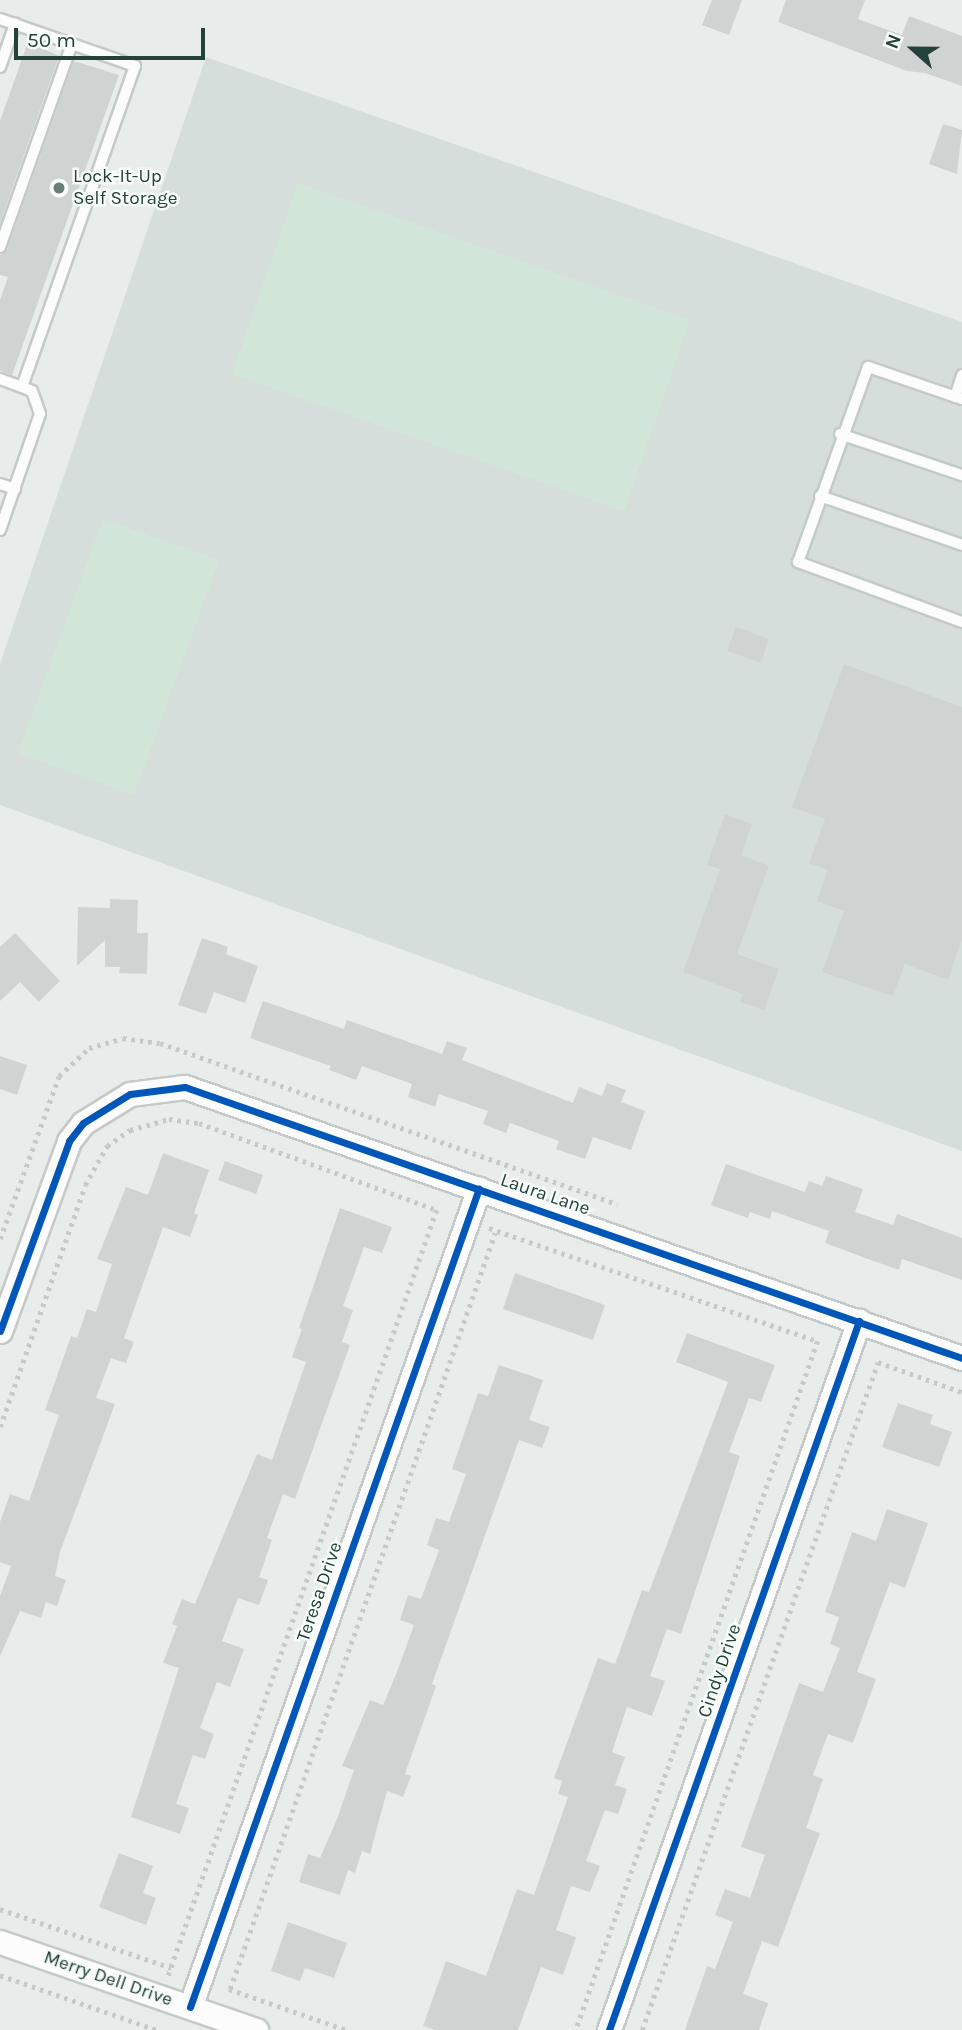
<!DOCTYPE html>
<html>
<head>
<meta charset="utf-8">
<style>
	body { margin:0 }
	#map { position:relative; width:962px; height:2030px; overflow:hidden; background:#e8edeb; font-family:Karla,sans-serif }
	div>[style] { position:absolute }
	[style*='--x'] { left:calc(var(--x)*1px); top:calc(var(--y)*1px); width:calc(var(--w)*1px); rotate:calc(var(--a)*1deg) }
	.built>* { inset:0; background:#d6dedb }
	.green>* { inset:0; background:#d1e6d8 }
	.building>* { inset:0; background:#cfd4d2 }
	.path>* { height:4.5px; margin-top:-2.25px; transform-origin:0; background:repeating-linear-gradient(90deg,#c3ccca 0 3.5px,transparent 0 8.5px) }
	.roads { filter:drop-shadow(2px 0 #c5cac8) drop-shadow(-2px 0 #c5cac8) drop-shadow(0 2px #c5cac8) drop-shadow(0 -2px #c5cac8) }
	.lane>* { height:10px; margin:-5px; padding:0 5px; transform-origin:5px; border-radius:5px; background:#fcfcfc }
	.street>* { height:23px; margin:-11.5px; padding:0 11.5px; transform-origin:11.5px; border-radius:11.5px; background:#fcfcfc }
	.cycleway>* { height:7px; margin:-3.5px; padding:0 3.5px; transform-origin:3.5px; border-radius:3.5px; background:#0057b8 }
	.dots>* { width:19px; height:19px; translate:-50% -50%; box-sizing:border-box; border:4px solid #f7fbf9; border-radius:50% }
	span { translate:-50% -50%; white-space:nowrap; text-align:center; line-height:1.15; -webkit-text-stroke:5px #f7fbf9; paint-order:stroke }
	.poi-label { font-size:19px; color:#24423a }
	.left { translate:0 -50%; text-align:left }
	.street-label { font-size:19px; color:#24423a }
	.north { position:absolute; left:878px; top:14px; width:70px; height:70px; -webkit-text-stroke:5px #f7fbf9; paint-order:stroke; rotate:291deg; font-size:19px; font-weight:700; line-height:28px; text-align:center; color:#24423a }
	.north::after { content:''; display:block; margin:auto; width:24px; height:32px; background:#24423a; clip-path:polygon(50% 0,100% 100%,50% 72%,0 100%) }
	.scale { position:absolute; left:14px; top:28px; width:191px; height:32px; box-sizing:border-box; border:4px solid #24423a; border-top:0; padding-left:9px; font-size:21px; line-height:24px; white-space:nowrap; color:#24423a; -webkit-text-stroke:5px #f7fbf9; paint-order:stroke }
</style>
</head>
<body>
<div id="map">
	<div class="built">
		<div style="clip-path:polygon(206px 57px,962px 322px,962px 1151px,0 805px,0 664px)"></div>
	</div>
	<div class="green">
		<div style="clip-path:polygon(298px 183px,690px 320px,624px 511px,232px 374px)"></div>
		<div style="clip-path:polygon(103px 519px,219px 560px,134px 795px,18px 753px)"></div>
	</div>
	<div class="building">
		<div style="clip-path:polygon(712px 0,742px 0,729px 35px,702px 25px)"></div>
		<div style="clip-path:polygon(786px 0,865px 0,858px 19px,902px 35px,909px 16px,962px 36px,962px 86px,925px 73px,907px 71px,778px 22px)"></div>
		<div style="clip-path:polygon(28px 42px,59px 56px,0 223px,0 121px)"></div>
		<div style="clip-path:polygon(74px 61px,119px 75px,12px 375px,0 371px,0 300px,8px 277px,0 275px,0 255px,7px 250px)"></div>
		<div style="clip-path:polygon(943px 124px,962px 130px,957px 174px,929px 164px)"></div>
		<div style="clip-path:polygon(736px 627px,769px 639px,761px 663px,727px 651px)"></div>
		<div style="clip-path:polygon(844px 664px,962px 707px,962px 939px,948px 980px,905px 964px,893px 996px,822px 972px,844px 911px,817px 901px,828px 870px,809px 863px,825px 819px,792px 807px)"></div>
		<div style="clip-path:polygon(725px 814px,752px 824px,741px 855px,769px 866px,737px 954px,779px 969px,764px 1010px,740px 1002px,743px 994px,683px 972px,720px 869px,707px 865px)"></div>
		<div style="clip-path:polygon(110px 899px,138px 900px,137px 933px,148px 933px,147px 974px,119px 973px,120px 967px,105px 967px,105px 940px,77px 966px,78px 907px,110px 908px)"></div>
		<div style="clip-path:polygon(15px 933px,60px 981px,39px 1002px,20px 982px,0 1001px,0 947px)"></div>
		<div style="clip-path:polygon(202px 938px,228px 947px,226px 954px,258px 966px,245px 1003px,214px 992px,206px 1014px,178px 1005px)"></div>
		<div style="clip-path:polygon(263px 1001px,344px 1029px,347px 1020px,442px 1054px,447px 1041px,467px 1048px,462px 1060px,573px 1103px,579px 1087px,602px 1096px,607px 1083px,626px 1090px,621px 1102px,645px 1111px,631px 1150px,593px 1137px,585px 1159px,556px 1149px,559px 1141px,510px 1123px,506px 1133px,483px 1124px,488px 1111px,439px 1094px,435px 1107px,408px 1097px,412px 1084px,362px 1066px,356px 1080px,329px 1070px,331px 1066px,250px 1038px)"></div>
		<div style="clip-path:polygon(0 1056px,27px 1065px,17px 1095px,0 1089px)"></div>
		<div style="clip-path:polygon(163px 1153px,209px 1170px,194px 1213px,198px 1215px,190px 1237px,163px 1227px,124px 1338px,134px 1342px,126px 1363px,111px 1358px,96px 1398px,115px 1404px,60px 1552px,55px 1576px,66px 1580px,57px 1606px,46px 1602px,41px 1618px,20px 1611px,0 1656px,0 1596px,11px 1566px,0 1562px,0 1522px,10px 1494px,29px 1501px,59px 1415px,45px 1410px,71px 1336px,77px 1338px,87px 1309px,96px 1312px,112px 1264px,97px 1259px,126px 1187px,148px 1195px)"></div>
		<div style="clip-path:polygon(225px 1161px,263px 1175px,256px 1194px,218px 1180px)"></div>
		<div style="clip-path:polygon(726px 1164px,805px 1192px,809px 1181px,822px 1186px,826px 1176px,863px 1189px,855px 1212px,893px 1225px,897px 1214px,962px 1238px,962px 1280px,902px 1259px,899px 1270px,868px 1259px,825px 1243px,829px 1231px,772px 1211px,770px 1219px,750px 1212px,748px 1218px,711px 1205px)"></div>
		<div style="clip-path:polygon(340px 1208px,392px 1227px,382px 1253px,364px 1247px,343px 1306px,353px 1310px,342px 1342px,350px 1345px,295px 1499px,283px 1494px,267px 1538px,272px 1540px,259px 1577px,268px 1580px,259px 1605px,238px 1598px,222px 1641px,244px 1649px,230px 1687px,217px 1682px,200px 1728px,214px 1734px,205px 1759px,193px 1755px,176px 1804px,189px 1808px,180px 1834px,131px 1817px,179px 1668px,163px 1663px,177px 1626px,172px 1624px,182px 1599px,195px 1604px,257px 1454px,272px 1460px,306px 1362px,292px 1357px,302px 1329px,299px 1328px)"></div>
		<div style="clip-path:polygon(515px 1273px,605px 1305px,593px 1340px,503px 1309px)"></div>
		<div style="clip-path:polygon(687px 1333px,775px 1365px,761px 1402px,749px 1398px,729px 1452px,740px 1456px,681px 1634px,667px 1629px,650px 1676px,665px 1681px,652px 1716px,627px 1707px,612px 1752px,625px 1757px,615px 1785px,627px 1789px,618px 1814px,605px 1810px,586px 1861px,600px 1866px,590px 1892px,571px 1886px,556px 1930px,576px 1937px,563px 1975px,541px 1967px,518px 2030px,435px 2030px,423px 2026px,446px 1961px,486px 1976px,517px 1889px,534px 1895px,568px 1797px,558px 1794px,562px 1781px,554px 1778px,598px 1658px,615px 1664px,642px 1590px,649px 1592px,728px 1382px,676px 1362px)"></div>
		<div style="clip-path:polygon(499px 1365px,543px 1380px,529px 1420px,550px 1427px,542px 1448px,519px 1440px,432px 1684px,436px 1686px,405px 1774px,411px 1776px,403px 1797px,387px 1791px,370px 1854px,362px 1851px,355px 1873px,348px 1870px,340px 1895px,299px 1882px,308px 1854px,320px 1858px,337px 1819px,354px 1770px,342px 1766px,370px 1700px,383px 1705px,397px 1672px,414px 1625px,400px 1620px,408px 1595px,421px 1599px,439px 1550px,427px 1545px,436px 1518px,449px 1522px,466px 1474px,452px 1469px,478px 1393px,488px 1396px)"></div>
		<div style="clip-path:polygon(898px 1403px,933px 1415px,930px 1424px,952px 1432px,939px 1467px,882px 1447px)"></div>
		<div style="clip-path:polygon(887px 1509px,928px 1523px,905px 1588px,890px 1582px,857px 1672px,876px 1679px,853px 1743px,828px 1734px,813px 1775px,823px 1779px,806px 1828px,820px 1833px,778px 1947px,762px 1941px,743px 1994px,768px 2003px,759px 2030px,685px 2030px,707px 1966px,715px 1969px,733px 1922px,715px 1915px,725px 1889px,750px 1898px,765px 1855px,741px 1847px,799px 1683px,823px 1692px,840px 1648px,830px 1644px,839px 1617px,825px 1612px,852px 1532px,876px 1541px)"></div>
		<div style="clip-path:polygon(119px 1853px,153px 1866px,143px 1893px,156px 1898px,146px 1925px,99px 1907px)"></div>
		<div style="clip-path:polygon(288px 1922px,347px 1943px,334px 1978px,305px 1968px,300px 1981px,271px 1971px)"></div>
	</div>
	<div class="path">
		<div style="--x:489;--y:1228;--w:348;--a:19"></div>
		<div style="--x:818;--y:1341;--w:730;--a:109.35"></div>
		<div style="--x:0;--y:1239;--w:173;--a:-70.1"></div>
		<div style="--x:59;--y:1076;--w:41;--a:-43"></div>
		<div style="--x:89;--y:1048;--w:35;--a:-16"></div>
		<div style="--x:123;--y:1038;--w:37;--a:8"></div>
		<div style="--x:160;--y:1043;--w:485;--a:19.4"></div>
		<div style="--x:0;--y:1427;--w:256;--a:-70.6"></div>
		<div style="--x:85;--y:1185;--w:45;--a:-60.6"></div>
		<div style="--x:107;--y:1146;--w:28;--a:-35"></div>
		<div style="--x:130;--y:1130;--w:41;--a:-15.8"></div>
		<div style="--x:169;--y:1119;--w:30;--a:8"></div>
		<div style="--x:199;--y:1123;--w:253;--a:20.1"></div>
		<div style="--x:437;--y:1210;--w:813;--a:109.33"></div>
		<div style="--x:0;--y:1909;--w:181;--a:19"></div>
		<div style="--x:0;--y:1975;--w:166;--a:19.3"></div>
		<div style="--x:229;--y:1989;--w:125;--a:19.2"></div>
		<div style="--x:230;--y:1989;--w:801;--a:-70.68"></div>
		<div style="--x:642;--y:2030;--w:708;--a:-70.54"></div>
		<div style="--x:878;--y:1362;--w:89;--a:19.7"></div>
	</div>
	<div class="roads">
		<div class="lane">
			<div style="--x:0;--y:19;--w:143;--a:19.2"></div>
			<div style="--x:135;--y:66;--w:340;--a:109.4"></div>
			<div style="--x:22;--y:387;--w:23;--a:-160"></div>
			<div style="--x:0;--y:67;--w:46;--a:-70.8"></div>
			<div style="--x:0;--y:247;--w:215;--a:-70.5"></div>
			<div style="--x:955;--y:397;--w:23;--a:-72"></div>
			<div style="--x:962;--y:399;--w:99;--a:-161.2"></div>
			<div style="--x:868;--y:367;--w:207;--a:109.7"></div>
			<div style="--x:798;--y:562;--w:175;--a:20.1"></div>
			<div style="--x:840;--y:434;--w:129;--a:18.6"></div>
			<div style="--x:0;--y:484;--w:16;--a:18"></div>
			<div style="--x:820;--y:496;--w:150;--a:19"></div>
			<div style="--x:0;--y:530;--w:123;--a:-71"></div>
			<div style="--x:40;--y:414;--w:24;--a:-109"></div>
			<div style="--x:32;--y:391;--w:11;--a:-158"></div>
		</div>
		<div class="street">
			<div style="--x:0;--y:1331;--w:202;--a:-70"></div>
			<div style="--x:69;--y:1141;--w:23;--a:-52"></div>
			<div style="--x:83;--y:1123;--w:55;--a:-31.7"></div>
			<div style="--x:130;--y:1094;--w:55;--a:-7.3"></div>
			<div style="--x:185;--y:1087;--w:823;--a:19.23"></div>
			<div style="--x:0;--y:1942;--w:271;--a:19"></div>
			<div style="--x:190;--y:2007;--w:868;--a:-70.56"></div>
			<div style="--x:609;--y:2030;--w:752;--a:-70.58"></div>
		</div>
	</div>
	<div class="cycleway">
		<div style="--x:0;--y:1331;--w:202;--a:-70"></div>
		<div style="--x:69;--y:1141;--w:23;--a:-52"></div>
		<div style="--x:83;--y:1123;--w:55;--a:-31.7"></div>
		<div style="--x:130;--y:1094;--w:55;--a:-7.3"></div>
		<div style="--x:185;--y:1087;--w:823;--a:19.23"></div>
		<div style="--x:190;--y:2007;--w:868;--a:-70.56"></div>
		<div style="--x:609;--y:2030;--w:752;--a:-70.58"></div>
	</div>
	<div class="dots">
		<div style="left:59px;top:188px;background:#697e78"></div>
	</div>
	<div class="poi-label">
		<span class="left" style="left:73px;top:188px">Lock-It-Up<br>Self Storage</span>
	</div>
	<div class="street-label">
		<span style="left:545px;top:1195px;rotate:19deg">Laura Lane</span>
		<span style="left:320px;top:1592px;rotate:-71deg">Teresa Drive</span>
		<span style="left:720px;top:1671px;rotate:-71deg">Cindy Drive</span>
		<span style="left:108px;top:1979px;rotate:19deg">Merry Dell Drive</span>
	</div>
	<div class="north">N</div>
	<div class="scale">50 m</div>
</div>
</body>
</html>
